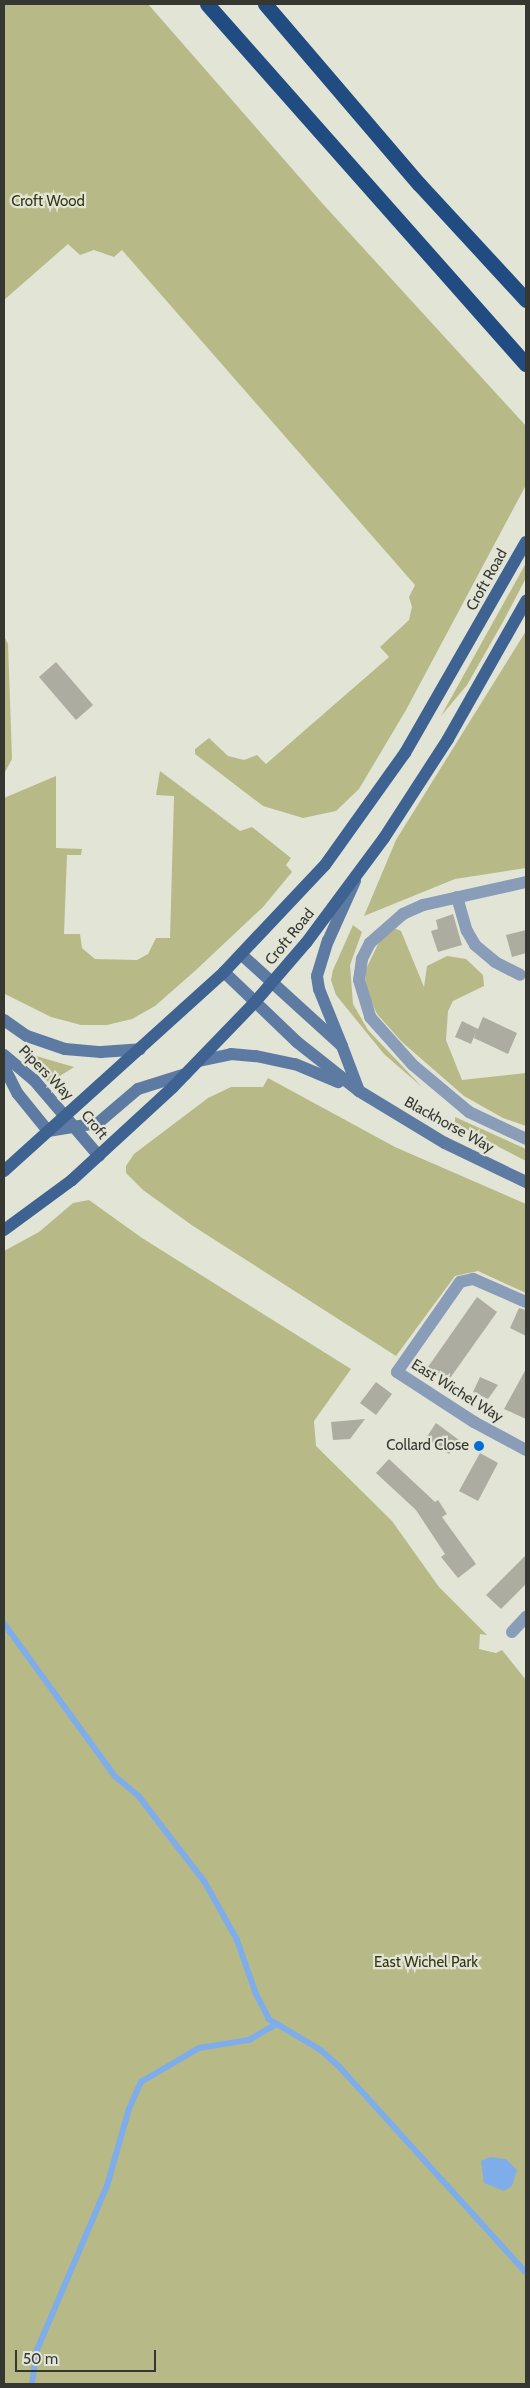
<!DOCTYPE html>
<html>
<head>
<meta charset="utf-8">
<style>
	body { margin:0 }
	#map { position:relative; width:530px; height:2388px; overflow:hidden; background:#e2e4d6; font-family:Cabin,sans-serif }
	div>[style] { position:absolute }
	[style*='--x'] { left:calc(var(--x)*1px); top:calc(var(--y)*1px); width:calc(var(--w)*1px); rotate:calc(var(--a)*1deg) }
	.green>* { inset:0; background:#b7ba87 }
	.water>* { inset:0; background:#7fadea }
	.stream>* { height:5.5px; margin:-2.75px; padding:0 2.75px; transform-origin:2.75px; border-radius:2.75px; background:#7fadea }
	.building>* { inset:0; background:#acada0 }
	.street>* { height:12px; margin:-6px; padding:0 6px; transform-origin:6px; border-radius:6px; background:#899db8 }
	.secondary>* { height:12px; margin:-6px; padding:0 6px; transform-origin:6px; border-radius:6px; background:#5d7ba2 }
	.primary>* { height:12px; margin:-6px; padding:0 6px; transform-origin:6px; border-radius:6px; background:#3e6291 }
	.highway>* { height:15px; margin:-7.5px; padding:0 7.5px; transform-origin:7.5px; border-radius:7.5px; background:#214c82 }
	.dots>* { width:14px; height:14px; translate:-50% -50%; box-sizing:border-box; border:2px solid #e2e4d6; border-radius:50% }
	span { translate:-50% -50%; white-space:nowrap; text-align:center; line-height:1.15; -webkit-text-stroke:4.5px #e2e4d6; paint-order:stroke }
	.park-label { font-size:15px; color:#353613 }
	.street-label { font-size:15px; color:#373732 }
	.poi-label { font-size:15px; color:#373732 }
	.right { translate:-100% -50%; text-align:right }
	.frame { position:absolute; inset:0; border:5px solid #373732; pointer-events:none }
	.scale { position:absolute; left:15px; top:2350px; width:141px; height:22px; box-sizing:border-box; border:2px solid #373732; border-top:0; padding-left:6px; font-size:15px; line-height:18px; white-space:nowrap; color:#373732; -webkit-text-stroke:4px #e2e4d6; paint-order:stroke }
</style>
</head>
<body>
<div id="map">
	<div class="green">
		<div style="clip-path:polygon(4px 4px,148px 4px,322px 203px,526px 426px,526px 485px,406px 710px,359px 789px,336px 811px,303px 818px,263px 806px,195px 754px,195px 749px,209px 738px,228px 756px,244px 760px,257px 755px,266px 764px,389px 657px,380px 647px,409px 620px,412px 607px,409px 597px,415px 585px,122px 250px,114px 257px,94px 250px,80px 255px,68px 244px,4px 300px)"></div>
		<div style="clip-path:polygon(526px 563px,526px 578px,504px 620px,467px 685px,441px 716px)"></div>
		<div style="clip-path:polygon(526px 631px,526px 868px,455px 879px,364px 916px,396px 840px)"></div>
		<div style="clip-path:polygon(4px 636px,8px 644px,12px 759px,4px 774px)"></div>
		<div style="clip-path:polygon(160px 771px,240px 831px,252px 827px,291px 858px,286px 865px,292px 872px,263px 907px,196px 970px,155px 1006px,132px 1019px,107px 1025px,81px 1025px,51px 1017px,5px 994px,4px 798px,56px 776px,56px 848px,82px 849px,81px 855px,67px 855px,64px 934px,80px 934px,82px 948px,95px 959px,137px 960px,148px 954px,156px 938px,170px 938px,174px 796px,156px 795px)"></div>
		<div style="clip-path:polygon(353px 925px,362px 932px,350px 965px,353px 1004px,368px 1030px,422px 1087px,384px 1054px,336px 995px,331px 980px,333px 970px)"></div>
		<div style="clip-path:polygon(394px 928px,401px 931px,424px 987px,427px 966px,447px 956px,466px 959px,483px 975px,484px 986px,453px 1001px,448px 1011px,446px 1040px,462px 1080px,526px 1073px,526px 1126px,503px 1118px,464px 1096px,402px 1042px,377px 1014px,365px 987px,366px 969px,381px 938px)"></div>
		<div style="clip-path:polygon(27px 1053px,43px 1058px,74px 1067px,49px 1083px,24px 1056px)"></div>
		<div style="clip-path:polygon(268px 1078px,395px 1147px,526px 1204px,526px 1293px,478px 1271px,455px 1276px,396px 1356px,193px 1226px,143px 1190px,126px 1173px,126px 1166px,134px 1154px,208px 1098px,231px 1087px,263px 1087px)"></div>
		<div style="clip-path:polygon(455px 1117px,526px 1149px,526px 1161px,481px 1138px,455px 1122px)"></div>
		<div style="clip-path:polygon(89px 1200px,142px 1238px,351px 1369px,314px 1421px,316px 1446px,392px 1521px,439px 1587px,487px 1635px,480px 1634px,479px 1649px,496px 1653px,502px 1650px,526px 1680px,526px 2384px,4px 2384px,4px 1251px,39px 1232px,73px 1203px)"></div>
	</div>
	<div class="water">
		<div style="clip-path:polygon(490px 2157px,506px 2159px,517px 2170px,512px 2186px,504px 2191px,484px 2183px,481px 2161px)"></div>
	</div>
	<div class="stream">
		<div style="--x:4;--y:1623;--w:189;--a:54"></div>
		<div style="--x:115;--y:1776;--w:30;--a:40"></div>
		<div style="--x:138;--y:1795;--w:110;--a:52.4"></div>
		<div style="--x:205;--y:1882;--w:65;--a:60.7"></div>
		<div style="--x:237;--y:1939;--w:57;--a:70.6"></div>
		<div style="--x:256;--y:1993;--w:29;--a:63"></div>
		<div style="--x:269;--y:2019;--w:61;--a:30.8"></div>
		<div style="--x:321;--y:2050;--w:24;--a:42"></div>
		<div style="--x:339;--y:2066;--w:278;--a:47.8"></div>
		<div style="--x:32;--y:2384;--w:34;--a:-82"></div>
		<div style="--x:37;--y:2350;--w:178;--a:-66.9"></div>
		<div style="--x:107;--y:2186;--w:80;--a:-74.1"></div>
		<div style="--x:129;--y:2109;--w:30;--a:-66"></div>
		<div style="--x:141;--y:2082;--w:67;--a:-30.4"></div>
		<div style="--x:199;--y:2048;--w:51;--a:-9.1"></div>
		<div style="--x:249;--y:2040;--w:32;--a:-30"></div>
	</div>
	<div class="building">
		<div style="clip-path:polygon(56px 662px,93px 705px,76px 720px,39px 677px)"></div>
		<div style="clip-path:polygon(453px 914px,462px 945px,438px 952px,431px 931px,438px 929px,436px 920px)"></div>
		<div style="clip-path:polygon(526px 930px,526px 953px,512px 957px,506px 935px)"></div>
		<div style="clip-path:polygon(483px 1017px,517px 1033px,508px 1054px,474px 1038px,476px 1032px,471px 1044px,455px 1037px,462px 1021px,478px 1029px)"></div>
		<div style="clip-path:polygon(477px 1297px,497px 1312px,448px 1381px,428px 1367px)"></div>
		<div style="clip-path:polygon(519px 1308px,526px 1310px,526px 1336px,510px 1328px)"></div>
		<div style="clip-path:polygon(526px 1369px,526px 1419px,504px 1409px)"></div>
		<div style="clip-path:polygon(480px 1377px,498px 1385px,488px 1399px,473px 1392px)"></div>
		<div style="clip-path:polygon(376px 1382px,392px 1394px,376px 1415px,360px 1403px)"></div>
		<div style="clip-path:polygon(365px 1419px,350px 1439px,333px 1440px,331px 1422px)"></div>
		<div style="clip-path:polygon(436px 1423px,459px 1440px,449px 1454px,426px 1438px)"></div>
		<div style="clip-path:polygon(480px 1453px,498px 1463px,478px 1501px,459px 1491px)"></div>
		<div style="clip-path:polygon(389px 1459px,435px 1502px,438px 1500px,447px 1514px,442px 1517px,476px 1564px,458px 1578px,441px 1557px,445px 1554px,416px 1510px,376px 1473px)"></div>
		<div style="clip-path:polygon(526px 1555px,526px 1584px,501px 1609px,486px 1595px)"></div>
	</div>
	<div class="street">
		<div style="--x:526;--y:882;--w:106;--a:167.4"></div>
		<div style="--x:423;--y:905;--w:22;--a:156"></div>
		<div style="--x:403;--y:914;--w:44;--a:138.7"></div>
		<div style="--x:370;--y:943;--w:18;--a:117"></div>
		<div style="--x:362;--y:959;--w:21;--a:98"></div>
		<div style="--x:359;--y:980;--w:39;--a:73"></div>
		<div style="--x:370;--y:1017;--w:64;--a:48.1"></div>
		<div style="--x:413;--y:1065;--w:73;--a:40"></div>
		<div style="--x:469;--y:1112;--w:63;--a:25.3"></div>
		<div style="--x:457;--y:897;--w:35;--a:74"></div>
		<div style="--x:467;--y:931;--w:16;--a:60"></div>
		<div style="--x:475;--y:945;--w:26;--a:40"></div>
		<div style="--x:495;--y:962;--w:28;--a:27"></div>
		<div style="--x:526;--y:1302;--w:58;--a:-156.5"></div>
		<div style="--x:473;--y:1279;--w:13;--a:167"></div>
		<div style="--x:460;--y:1282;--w:110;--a:125"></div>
		<div style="--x:397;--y:1372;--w:92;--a:33"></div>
		<div style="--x:474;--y:1422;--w:59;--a:28.3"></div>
		<div style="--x:512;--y:1632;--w:21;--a:-47"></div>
	</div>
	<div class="secondary">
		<div style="--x:242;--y:955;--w:135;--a:42.3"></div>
		<div style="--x:342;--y:1046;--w:48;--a:69.3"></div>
		<div style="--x:224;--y:972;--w:101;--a:43.8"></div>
		<div style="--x:297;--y:1042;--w:79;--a:38.3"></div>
		<div style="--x:359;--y:1091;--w:100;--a:31.2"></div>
		<div style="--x:445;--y:1143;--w:90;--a:25.7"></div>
		<div style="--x:4;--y:1020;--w:28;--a:35"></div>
		<div style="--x:27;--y:1036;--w:40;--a:18.9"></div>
		<div style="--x:65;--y:1049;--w:36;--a:5"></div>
		<div style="--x:101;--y:1052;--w:39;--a:-4"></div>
		<div style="--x:342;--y:1046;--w:61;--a:-112"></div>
		<div style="--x:319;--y:989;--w:13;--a:-99"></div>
		<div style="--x:317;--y:976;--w:37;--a:-73"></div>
		<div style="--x:328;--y:941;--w:66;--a:-65.8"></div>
		<div style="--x:4;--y:1055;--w:39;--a:40"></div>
		<div style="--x:34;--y:1080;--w:100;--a:49.5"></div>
		<div style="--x:199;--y:1061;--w:33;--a:-12"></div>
		<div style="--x:231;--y:1054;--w:25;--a:5"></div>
		<div style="--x:256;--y:1056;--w:40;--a:12"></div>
		<div style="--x:295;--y:1064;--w:47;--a:22.7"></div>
		<div style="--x:4;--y:1067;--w:30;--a:63"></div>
		<div style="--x:18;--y:1094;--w:48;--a:51"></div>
		<div style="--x:48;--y:1131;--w:51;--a:-9.1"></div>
		<div style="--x:98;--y:1123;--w:52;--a:-40.4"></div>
		<div style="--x:138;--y:1089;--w:50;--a:-17.4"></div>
	</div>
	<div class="primary">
		<div style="--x:4;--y:1171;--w:297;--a:-42.1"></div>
		<div style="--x:224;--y:972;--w:147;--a:-46.7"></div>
		<div style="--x:325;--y:865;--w:138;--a:-54.5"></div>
		<div style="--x:405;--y:753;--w:243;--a:-60.2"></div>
		<div style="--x:4;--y:1230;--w:84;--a:-36.3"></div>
		<div style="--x:72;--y:1180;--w:137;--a:-42.6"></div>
		<div style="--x:173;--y:1087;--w:118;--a:-46"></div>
		<div style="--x:255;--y:1002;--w:78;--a:-49.2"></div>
		<div style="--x:306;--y:943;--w:131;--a:-53.4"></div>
		<div style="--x:384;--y:838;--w:118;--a:-57.1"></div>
		<div style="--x:448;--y:739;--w:159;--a:-60.5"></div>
	</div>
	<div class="highway">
		<div style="--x:207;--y:4;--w:481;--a:48.5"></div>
		<div style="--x:265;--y:4;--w:237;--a:49.5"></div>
		<div style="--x:419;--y:184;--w:158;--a:47.3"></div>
	</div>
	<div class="dots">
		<div style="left:479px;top:1446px;background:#046cd4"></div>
	</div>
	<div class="park-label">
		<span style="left:48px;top:202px">Croft Wood</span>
		<span style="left:426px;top:1963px">East Wichel Park</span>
	</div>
	<div class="street-label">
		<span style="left:487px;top:580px;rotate:-61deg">Croft Road</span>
		<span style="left:290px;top:937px;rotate:-51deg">Croft Road</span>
		<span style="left:46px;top:1073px;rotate:45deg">Pipers Way</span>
		<span style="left:94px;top:1125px;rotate:50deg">Croft</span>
		<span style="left:449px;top:1125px;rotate:29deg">Blackhorse Way</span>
		<span style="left:457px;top:1391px;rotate:32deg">East Wichel Way</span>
	</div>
	<div class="poi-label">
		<span class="right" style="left:469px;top:1446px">Collard Close</span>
	</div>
	<div class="frame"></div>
	<div class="scale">50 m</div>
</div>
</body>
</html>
